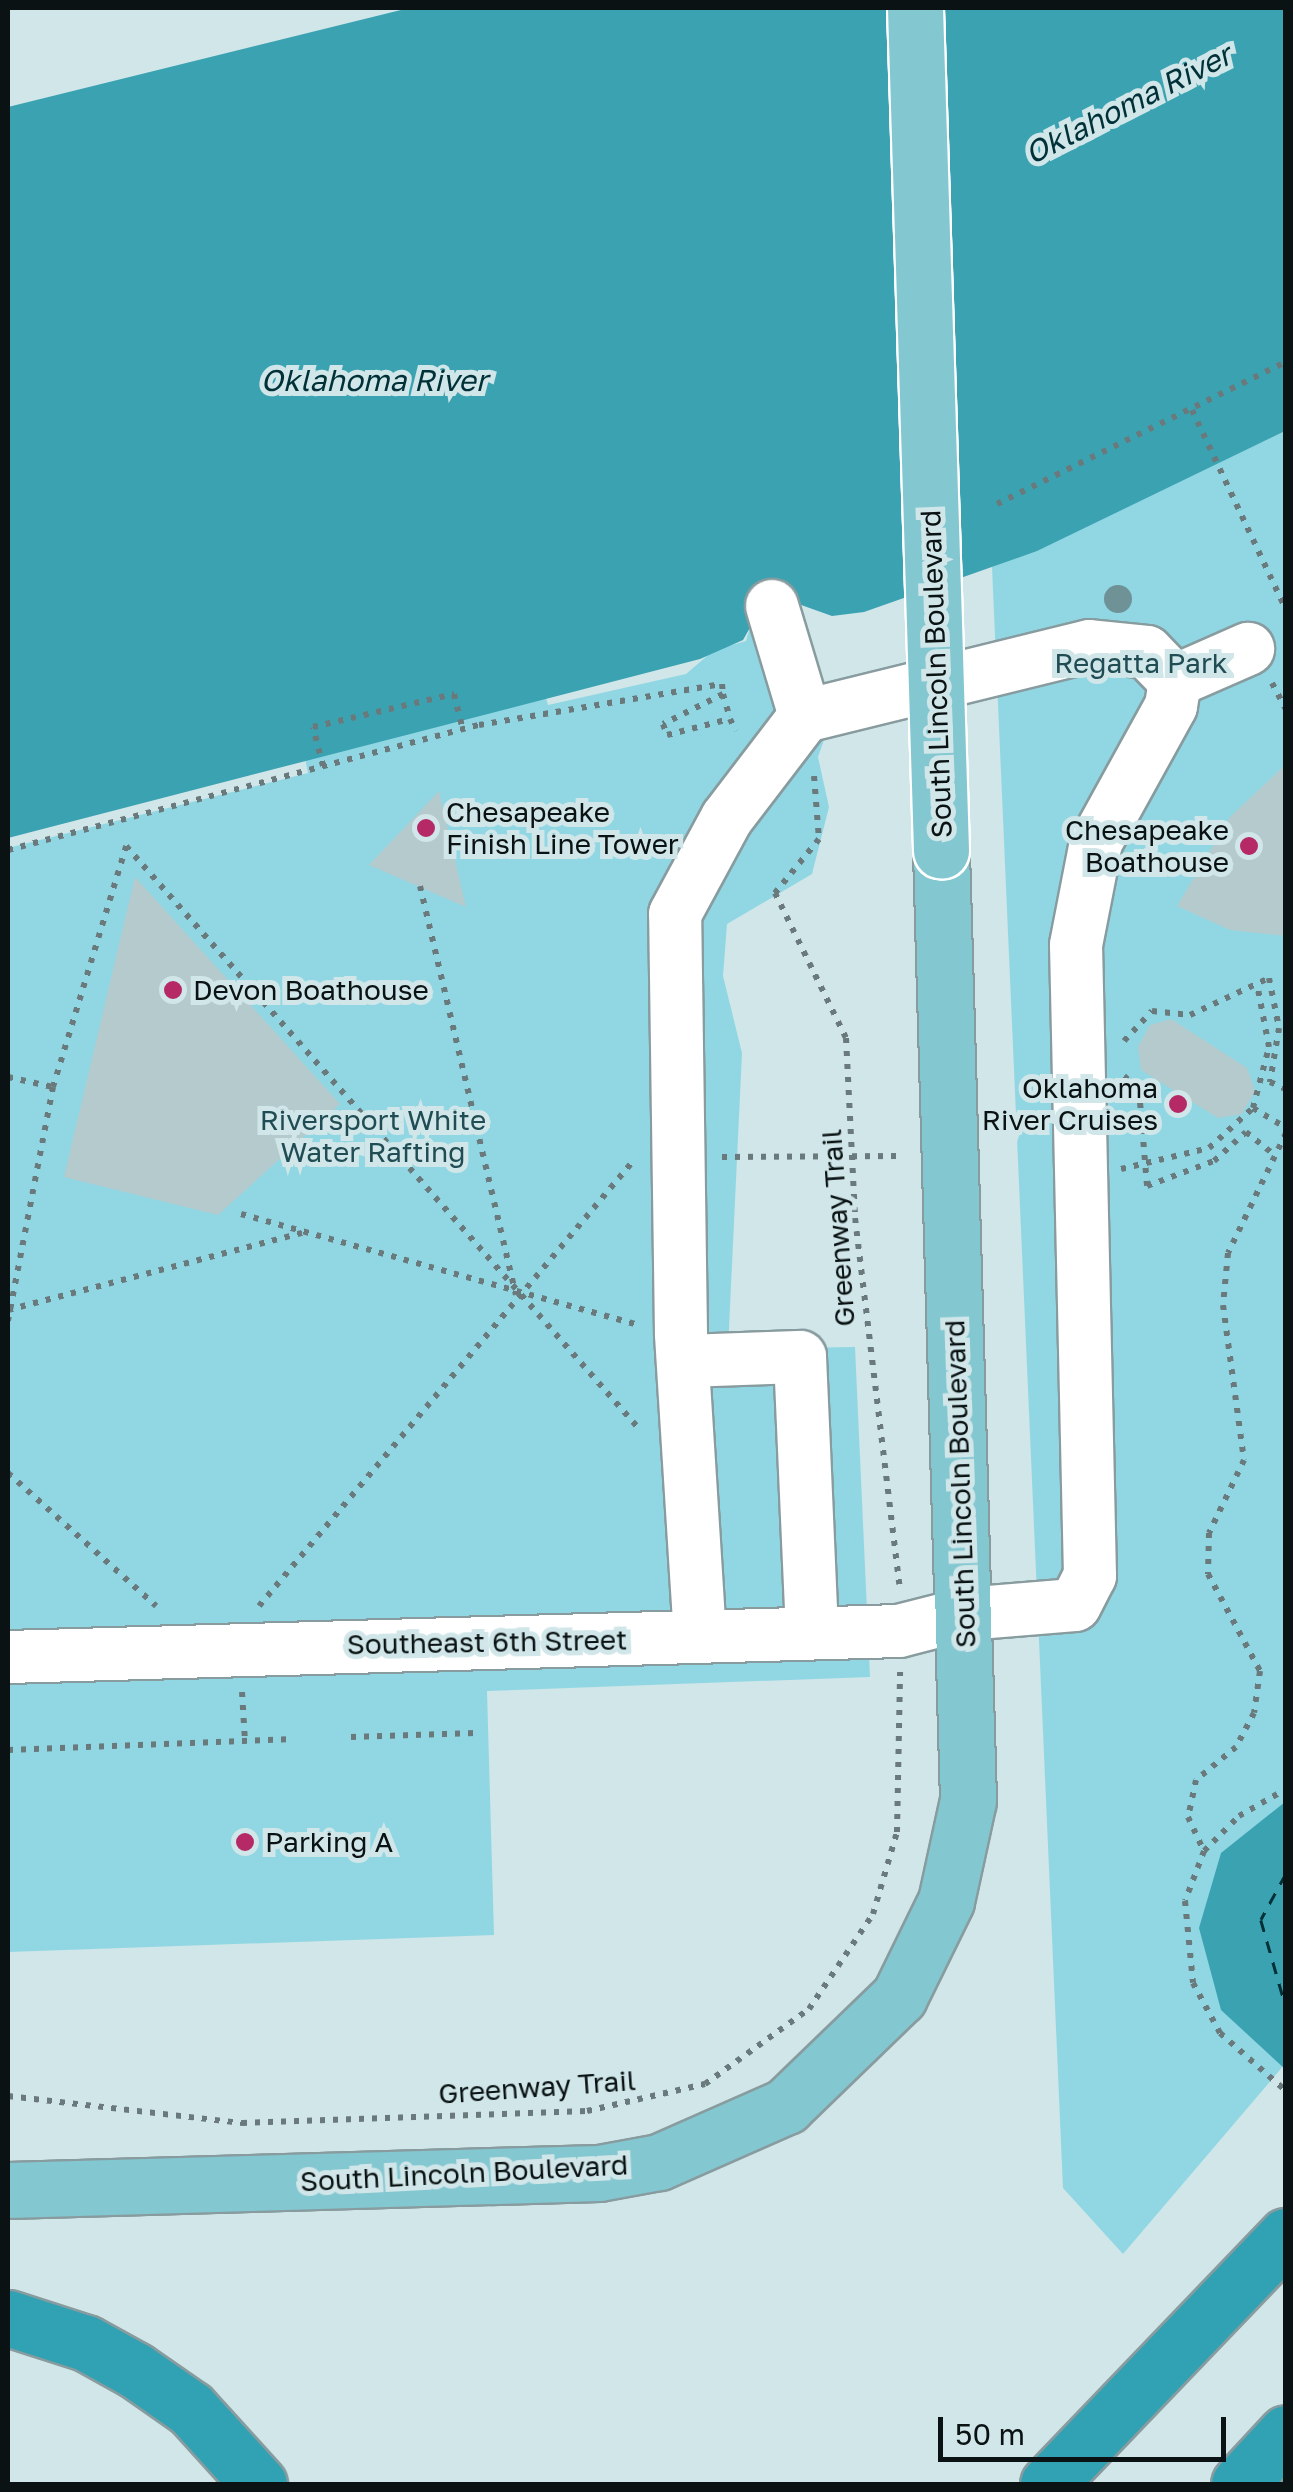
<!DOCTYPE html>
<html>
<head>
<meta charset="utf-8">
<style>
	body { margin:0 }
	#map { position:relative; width:1293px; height:2492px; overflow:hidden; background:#d0e6e9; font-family:"Golos Text",sans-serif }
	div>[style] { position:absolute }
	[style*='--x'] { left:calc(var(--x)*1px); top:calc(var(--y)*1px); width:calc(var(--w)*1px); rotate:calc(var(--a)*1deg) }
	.green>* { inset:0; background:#90d7e3 }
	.water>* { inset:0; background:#3aa2b1 }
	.ferry>* { height:2.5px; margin-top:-1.25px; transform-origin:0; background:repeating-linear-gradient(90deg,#003138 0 12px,transparent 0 22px) }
	.building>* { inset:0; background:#b5cacd }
	.path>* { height:6px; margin-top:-3px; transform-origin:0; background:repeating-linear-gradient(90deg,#6a797b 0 5px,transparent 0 13px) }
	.roads { filter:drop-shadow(2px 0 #889c9f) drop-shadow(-2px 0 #889c9f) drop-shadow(0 2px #889c9f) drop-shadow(0 -2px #889c9f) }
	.minor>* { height:52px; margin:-26px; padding:0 26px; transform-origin:26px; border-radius:26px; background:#fff }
	.major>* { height:55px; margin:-27.5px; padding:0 27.5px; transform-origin:27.5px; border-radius:27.5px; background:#83c7d1 }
	.highway>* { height:55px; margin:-27.5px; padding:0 27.5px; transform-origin:27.5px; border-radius:27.5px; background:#31a2b3 }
	.bridges { filter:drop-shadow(2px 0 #fff) drop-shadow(-2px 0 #fff) drop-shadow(0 2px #fff) drop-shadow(0 -2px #fff) }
	.major-bridge>* { height:55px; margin:-27.5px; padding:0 27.5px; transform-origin:27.5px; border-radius:27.5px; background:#83c7d1 }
	.trees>* { width:28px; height:28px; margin:-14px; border-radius:50%; background:#6f9297 }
	.dots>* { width:28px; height:28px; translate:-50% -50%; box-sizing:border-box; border:5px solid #d0e6e9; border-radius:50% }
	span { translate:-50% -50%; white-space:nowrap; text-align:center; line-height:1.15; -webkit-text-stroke:10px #d0e6e9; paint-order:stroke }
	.park-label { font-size:28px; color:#204d54 }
	.street-label { font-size:28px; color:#0a1213 }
	.poi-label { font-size:28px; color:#0a1213 }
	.left { translate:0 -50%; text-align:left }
	.right { translate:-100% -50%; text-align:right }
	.water-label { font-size:30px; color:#003138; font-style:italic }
	.frame { position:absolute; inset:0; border:10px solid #0a1213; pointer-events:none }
	.scale { position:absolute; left:938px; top:2417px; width:288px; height:45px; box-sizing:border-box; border:5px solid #0a1213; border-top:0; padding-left:12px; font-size:30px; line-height:35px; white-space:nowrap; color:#0a1213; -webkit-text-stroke:8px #d0e6e9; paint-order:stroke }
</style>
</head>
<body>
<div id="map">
	<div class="green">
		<div style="clip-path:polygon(1285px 431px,1285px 2064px,1123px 2254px,1063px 2188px,992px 567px)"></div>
		<div style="clip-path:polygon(755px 611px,825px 737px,818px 757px,829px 807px,812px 874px,727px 924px,723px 976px,742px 1053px,728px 1349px,855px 1347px,870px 1677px,487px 1691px,494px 1935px,8px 1952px,8px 848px,308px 773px,297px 719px,531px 643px,548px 705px,686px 674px,714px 650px,746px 641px)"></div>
	</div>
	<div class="water">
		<div style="clip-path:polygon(409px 8px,1285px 8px,1285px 431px,1037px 551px,864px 612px,832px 616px,790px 601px,760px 610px,743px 640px,700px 659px,8px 838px,8px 107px)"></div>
		<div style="clip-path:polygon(1285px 1802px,1285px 2069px,1221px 2010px,1199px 1928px,1221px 1853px)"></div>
	</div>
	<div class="ferry">
		<div style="--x:1286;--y:1874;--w:52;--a:118.5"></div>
		<div style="--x:1261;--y:1920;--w:91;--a:74"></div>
	</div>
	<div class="building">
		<div style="clip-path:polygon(1286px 764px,1286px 936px,1230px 930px,1177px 906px,1230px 817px)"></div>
		<div style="clip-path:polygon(439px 791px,466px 907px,369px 865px)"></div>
		<div style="clip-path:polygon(135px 877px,340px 1104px,218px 1215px,64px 1177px)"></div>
		<div style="clip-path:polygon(1171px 1019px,1247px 1068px,1255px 1091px,1242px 1114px,1218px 1118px,1141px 1070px,1138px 1047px,1150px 1025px)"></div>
	</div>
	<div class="path">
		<div style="--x:1192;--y:410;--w:221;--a:64.8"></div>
		<div style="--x:997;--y:504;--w:322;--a:-26.2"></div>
		<div style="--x:1272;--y:683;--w:30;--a:62"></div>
		<div style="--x:723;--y:694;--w:26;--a:74"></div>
		<div style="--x:323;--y:766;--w:40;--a:-104.4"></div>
		<div style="--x:313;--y:727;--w:145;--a:-13.2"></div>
		<div style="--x:454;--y:694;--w:37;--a:76"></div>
		<div style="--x:814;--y:776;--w:63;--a:85.5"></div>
		<div style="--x:819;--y:839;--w:70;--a:129.2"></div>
		<div style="--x:775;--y:893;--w:161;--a:63.9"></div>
		<div style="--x:846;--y:1038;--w:180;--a:87.1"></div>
		<div style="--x:855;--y:1218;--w:369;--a:83.1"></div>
		<div style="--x:8;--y:850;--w:487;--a:-14.9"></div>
		<div style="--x:479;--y:725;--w:246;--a:-9.6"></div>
		<div style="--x:722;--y:684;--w:10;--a:84"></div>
		<div style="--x:723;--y:694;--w:67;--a:153.4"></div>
		<div style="--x:663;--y:724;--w:12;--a:70"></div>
		<div style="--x:667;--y:735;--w:65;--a:-14.3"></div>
		<div style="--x:730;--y:719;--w:13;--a:63"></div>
		<div style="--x:420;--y:886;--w:420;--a:76.8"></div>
		<div style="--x:1124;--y:1041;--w:41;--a:-47"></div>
		<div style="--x:1152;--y:1011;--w:38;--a:6"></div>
		<div style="--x:1190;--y:1015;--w:87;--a:-25.1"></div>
		<div style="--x:1269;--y:978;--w:51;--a:78.7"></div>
		<div style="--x:1279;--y:1028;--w:55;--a:99.5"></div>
		<div style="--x:1270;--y:1082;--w:17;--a:24"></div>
		<div style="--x:1124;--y:1076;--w:21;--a:43"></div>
		<div style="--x:1139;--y:1090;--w:96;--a:85.2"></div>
		<div style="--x:1147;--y:1186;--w:72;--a:-20.5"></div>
		<div style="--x:1214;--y:1161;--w:43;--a:-42.2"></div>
		<div style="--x:1246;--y:1132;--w:33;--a:39"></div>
		<div style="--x:8;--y:1077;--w:46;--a:12.5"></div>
		<div style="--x:53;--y:1087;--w:238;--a:100.9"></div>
		<div style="--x:53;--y:1087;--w:252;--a:-73.1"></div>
		<div style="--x:126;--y:846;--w:779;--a:48.64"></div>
		<div style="--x:1253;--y:1108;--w:39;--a:31"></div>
		<div style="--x:1286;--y:1133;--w:133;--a:115.8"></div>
		<div style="--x:1228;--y:1253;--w:52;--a:95.5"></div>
		<div style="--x:1223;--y:1305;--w:156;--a:82.3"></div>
		<div style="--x:1244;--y:1460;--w:81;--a:115.6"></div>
		<div style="--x:1209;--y:1533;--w:41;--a:91.4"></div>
		<div style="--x:1208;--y:1574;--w:110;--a:61.8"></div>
		<div style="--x:1260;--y:1671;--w:42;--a:98.1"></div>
		<div style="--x:1254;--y:1713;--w:38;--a:118"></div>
		<div style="--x:1236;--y:1747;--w:52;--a:140.5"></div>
		<div style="--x:1196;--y:1780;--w:38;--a:102"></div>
		<div style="--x:1188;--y:1817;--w:38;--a:65"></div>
		<div style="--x:1204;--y:1851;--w:53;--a:110.8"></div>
		<div style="--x:1185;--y:1901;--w:82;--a:84.4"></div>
		<div style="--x:1193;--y:1983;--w:57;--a:61.6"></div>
		<div style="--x:1220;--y:2033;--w:88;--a:41.3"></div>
		<div style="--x:722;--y:1157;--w:179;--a:-0.3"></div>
		<div style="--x:1121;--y:1169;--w:90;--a:-13.4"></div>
		<div style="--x:1209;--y:1148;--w:59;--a:-42.3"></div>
		<div style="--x:1253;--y:1108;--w:63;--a:-75.3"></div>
		<div style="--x:1269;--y:1047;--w:64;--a:-100.8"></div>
		<div style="--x:241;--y:1214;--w:410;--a:15.6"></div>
		<div style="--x:8;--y:1310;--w:308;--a:-14.7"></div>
		<div style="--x:8;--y:1473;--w:199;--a:41.9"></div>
		<div style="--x:259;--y:1606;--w:583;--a:-49.94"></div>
		<div style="--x:242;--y:1692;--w:49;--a:86.5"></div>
		<div style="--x:351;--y:1737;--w:125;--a:-1.8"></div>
		<div style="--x:8;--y:1750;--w:286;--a:-2.2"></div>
		<div style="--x:1204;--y:1851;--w:49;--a:-45"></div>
		<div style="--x:1239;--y:1816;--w:54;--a:-29.9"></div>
		<div style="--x:8;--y:2096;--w:236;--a:6.6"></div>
		<div style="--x:242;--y:2123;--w:345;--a:-2"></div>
		<div style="--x:587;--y:2111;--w:121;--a:-12.9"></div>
		<div style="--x:705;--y:2084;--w:128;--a:-35.8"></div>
		<div style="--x:809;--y:2009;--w:115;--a:-56"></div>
		<div style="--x:873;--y:1914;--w:85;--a:-73.7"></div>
		<div style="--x:897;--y:1832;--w:160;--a:-88.9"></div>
	</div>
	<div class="roads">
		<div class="minor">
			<div style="--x:772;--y:606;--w:115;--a:73.3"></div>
			<div style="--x:683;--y:1361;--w:117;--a:-2"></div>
			<div style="--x:800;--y:1357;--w:276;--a:87.5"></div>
			<div style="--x:700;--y:1637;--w:304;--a:-93.6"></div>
			<div style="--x:681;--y:1334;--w:420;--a:-90.8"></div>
			<div style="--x:675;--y:914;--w:109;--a:-61.6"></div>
			<div style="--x:727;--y:818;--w:128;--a:-52.6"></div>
			<div style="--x:805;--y:716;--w:293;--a:-13.8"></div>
			<div style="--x:1090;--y:646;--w:57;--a:6"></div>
			<div style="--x:1147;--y:652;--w:40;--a:46"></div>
			<div style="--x:1175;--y:681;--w:80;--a:-23.7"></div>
			<div style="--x:8;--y:1657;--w:891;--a:-1.67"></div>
			<div style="--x:899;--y:1631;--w:68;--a:-14.4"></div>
			<div style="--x:965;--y:1614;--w:110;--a:-4.7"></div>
			<div style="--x:1075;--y:1605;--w:33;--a:-63"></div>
			<div style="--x:1090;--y:1576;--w:631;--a:-91.27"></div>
			<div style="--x:1076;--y:945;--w:105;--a:-79"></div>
			<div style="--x:1096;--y:842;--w:155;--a:-61.1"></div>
			<div style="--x:1171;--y:706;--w:25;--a:-81"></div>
		</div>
		<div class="major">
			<div style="--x:8;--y:2190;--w:591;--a:-1.65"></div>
			<div style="--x:599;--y:2173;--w:61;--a:-10.4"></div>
			<div style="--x:659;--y:2162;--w:139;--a:-23.8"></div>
			<div style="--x:786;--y:2106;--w:157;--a:-44"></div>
			<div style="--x:899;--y:1997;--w:107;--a:-63.9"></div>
			<div style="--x:946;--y:1901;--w:103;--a:-77.7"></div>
			<div style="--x:968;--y:1800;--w:949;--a:-91.63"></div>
		</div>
		<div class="highway">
			<div style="--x:8;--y:2318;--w:82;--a:17.8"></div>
			<div style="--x:86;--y:2343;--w:56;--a:28.9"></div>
			<div style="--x:135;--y:2370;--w:68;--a:34.9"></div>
			<div style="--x:191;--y:2409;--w:101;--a:47.8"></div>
			<div style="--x:1048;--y:2484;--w:344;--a:-46.2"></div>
			<div style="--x:1239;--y:2484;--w:69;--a:-47.3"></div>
		</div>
	</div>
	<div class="bridges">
		<div class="major-bridge">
			<div style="--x:915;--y:8;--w:843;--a:88.23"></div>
		</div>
	</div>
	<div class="trees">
		<div style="left:1118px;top:599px"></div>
	</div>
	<div class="dots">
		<div style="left:426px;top:828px;background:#b42966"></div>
		<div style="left:1249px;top:846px;background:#b42966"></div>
		<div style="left:173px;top:990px;background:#b42966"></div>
		<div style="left:1178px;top:1104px;background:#b42966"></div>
		<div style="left:245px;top:1842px;background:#b42966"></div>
	</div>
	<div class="park-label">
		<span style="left:1141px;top:663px">Regatta Park</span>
		<span style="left:373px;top:1136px">Riversport White<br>Water Rafting</span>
	</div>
	<div class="street-label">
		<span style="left:936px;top:674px;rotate:-92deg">South Lincoln Boulevard</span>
		<span style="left:838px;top:1228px;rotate:-94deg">Greenway Trail</span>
		<span style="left:960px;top:1484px;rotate:-92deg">South Lincoln Boulevard</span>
		<span style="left:487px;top:1642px;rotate:-1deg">Southeast 6th Street</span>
		<span style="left:537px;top:2087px;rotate:-4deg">Greenway Trail</span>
		<span style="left:464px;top:2173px;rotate:-3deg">South Lincoln Boulevard</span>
	</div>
	<div class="poi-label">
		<span class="left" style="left:446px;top:828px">Chesapeake<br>Finish Line Tower</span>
		<span class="right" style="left:1229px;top:846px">Chesapeake<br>Boathouse</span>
		<span class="left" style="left:193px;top:990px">Devon Boathouse</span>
		<span class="right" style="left:1158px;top:1104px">Oklahoma<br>River Cruises</span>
		<span class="left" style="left:265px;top:1842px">Parking A</span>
	</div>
	<div class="water-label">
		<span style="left:1128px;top:104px;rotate:-27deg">Oklahoma River</span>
		<span style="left:374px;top:380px">Oklahoma River</span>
	</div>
	<div class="frame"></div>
	<div class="scale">50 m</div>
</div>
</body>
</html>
